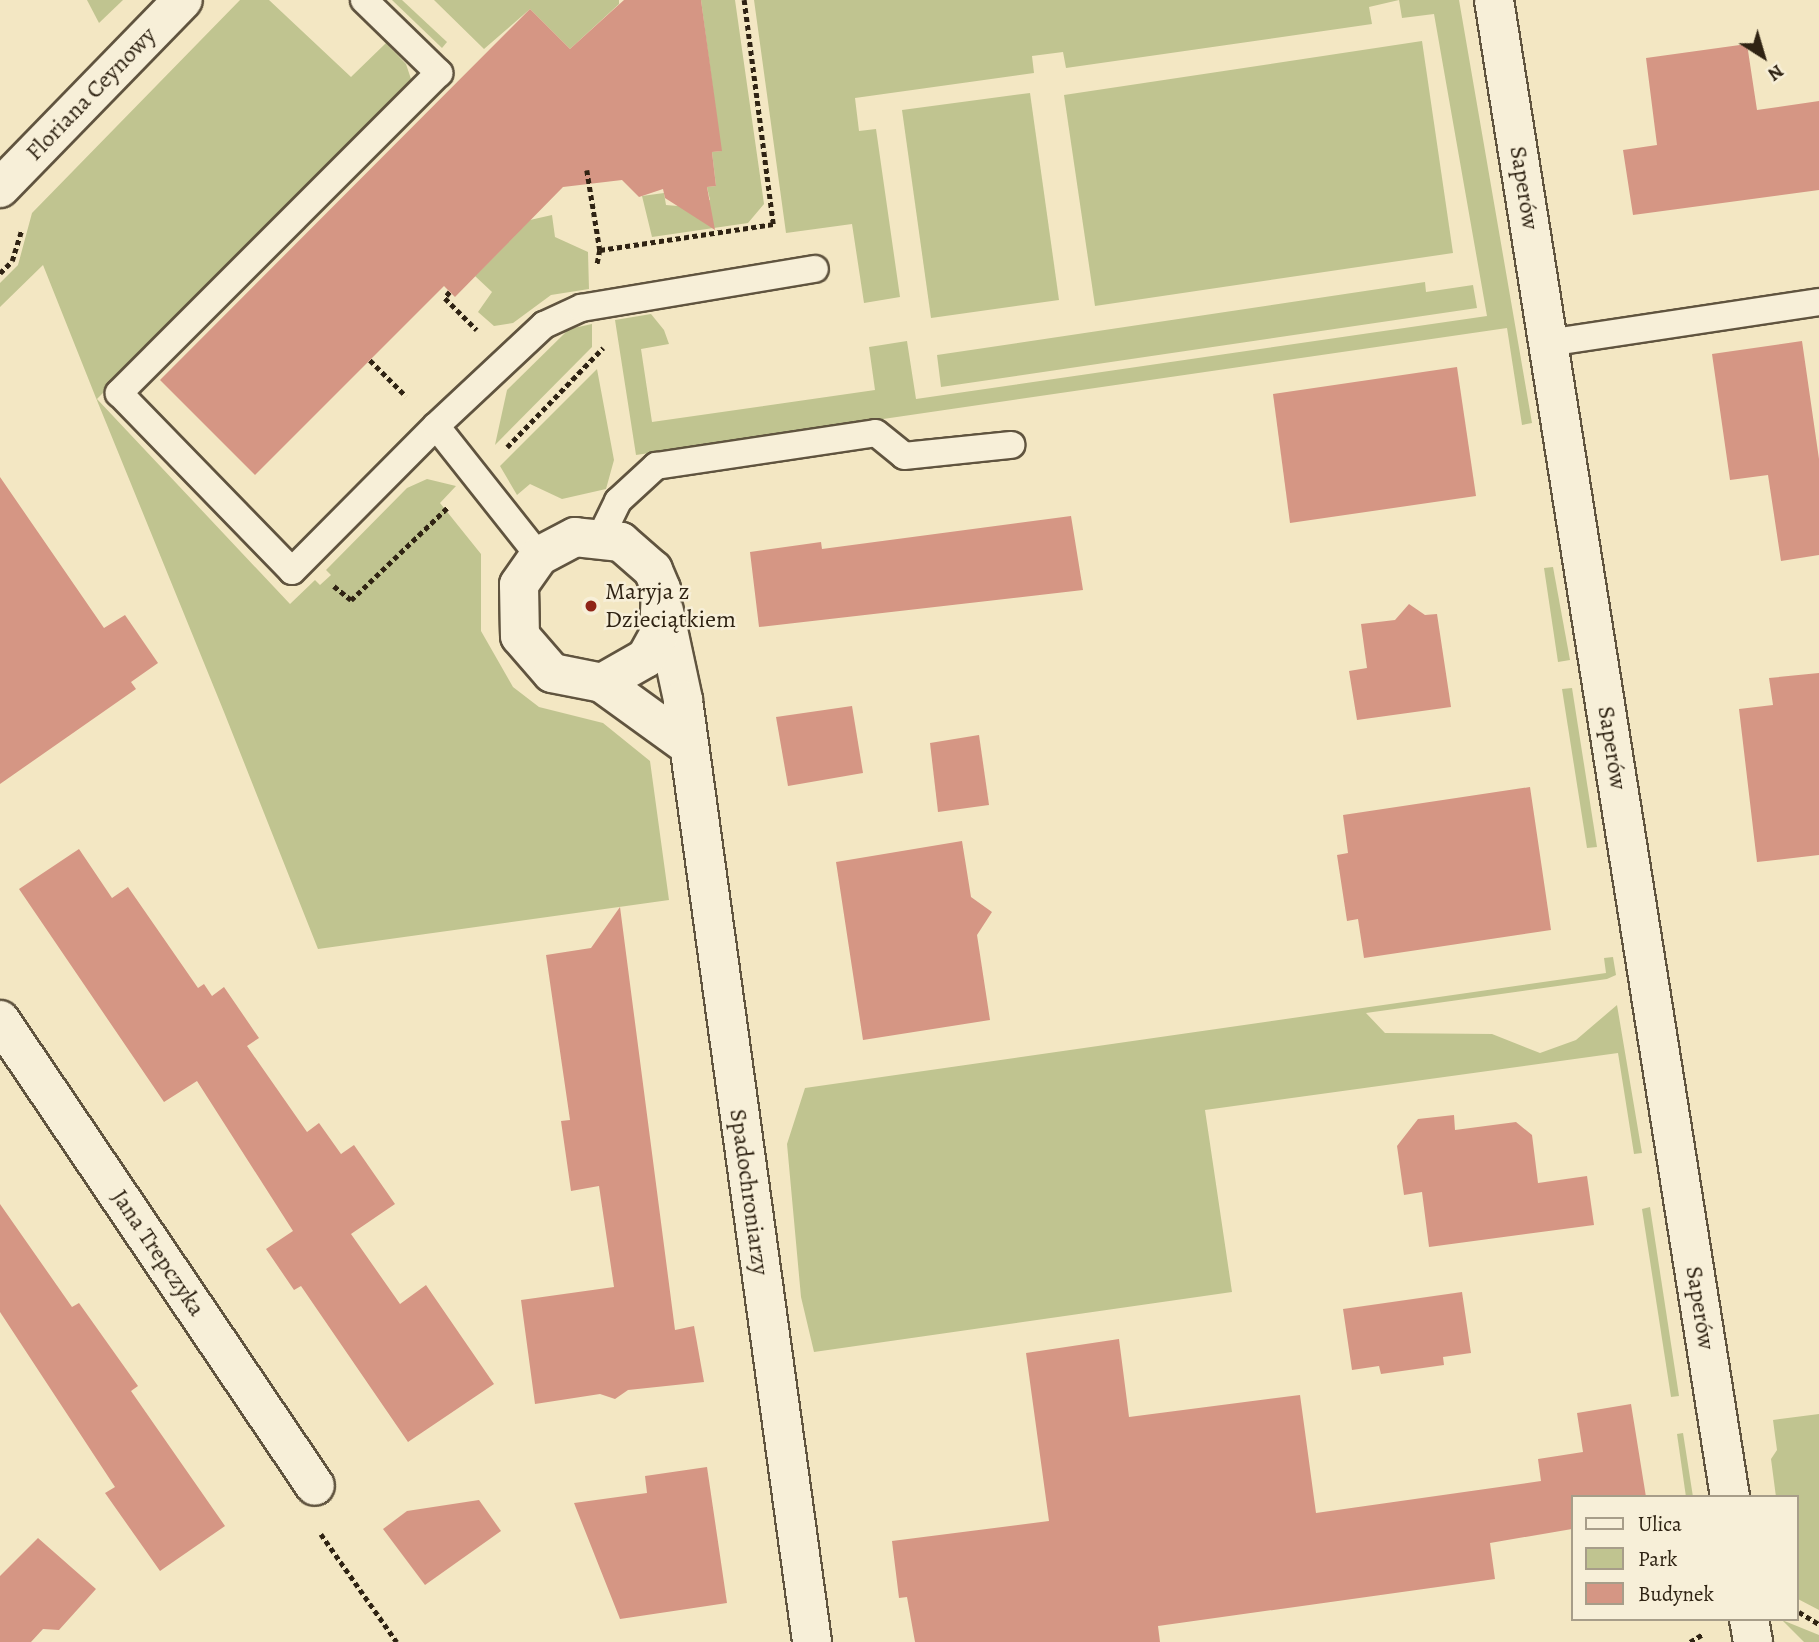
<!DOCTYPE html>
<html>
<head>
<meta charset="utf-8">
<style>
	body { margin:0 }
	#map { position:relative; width:1819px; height:1642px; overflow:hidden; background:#f3e7c3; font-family:Alegreya,serif }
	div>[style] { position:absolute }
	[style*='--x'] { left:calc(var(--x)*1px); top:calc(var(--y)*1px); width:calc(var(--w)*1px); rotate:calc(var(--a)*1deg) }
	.green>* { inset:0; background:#c0c490 }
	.building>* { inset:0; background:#d59684 }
	.path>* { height:4.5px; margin-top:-2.25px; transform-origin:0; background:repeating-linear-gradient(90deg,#2f2313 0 5px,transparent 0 8.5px) }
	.roads { filter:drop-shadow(2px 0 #60543f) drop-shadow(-2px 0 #60543f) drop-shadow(0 2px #60543f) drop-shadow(0 -2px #60543f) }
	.lane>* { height:26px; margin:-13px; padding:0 13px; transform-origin:13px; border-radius:13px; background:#f7efd8 }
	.street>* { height:38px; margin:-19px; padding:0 19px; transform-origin:19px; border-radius:19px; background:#f7efd8 }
	.secondary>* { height:38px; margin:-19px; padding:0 19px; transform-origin:19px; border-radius:19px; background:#f7efd8 }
	.dots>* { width:19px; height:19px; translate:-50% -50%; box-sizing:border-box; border:4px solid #f7efd8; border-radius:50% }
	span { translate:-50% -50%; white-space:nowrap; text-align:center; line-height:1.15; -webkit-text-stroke:5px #f7efd8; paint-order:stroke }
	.street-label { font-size:24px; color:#2f2313 }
	.poi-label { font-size:24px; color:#2f2313 }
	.left { translate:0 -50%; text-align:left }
	.legend { position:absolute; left:1571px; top:1495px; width:228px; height:126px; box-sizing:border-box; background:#f7efd8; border:2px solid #a79d89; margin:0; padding:9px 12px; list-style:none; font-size:21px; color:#2f2313 }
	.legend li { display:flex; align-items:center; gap:14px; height:35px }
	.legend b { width:35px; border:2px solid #a79d89 }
	.north { position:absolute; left:1728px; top:21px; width:70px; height:70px; -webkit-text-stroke:5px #f7efd8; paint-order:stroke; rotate:143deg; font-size:19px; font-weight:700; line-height:28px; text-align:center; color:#2f2313 }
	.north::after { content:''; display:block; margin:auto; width:24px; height:32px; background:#2f2313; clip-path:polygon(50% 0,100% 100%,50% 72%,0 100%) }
</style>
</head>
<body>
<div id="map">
	<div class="green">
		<div style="clip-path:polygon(87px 0,123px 0,99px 23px)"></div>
		<div style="clip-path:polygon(240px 0,269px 0,351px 77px,386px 43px,406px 64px,411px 79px,97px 399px,290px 604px,315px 580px,320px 585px,331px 575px,326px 570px,407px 488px,427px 479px,456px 486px,440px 503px,481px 554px,481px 631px,513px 687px,539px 707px,603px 723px,650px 761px,669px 900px,318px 949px,224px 712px,96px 398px,43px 265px,0 307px,0 283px,18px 265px,32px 213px)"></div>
		<div style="clip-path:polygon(392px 0,402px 0,447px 42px,442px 48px)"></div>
		<div style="clip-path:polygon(434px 0,619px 0,619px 4px,570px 49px,530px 9px,484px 49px)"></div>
		<div style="clip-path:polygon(701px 0,735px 0,764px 204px,748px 223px,652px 237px,642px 196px,664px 193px,666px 205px,678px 206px,710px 200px,707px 187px,716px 186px,712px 152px,721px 151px)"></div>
		<div style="clip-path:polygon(754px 0,1459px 0,1532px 423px,1522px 425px,1507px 328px,636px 455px,615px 320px,651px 314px,664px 330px,669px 344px,641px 349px,652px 422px,875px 390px,869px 347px,907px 341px,916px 399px,1487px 316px,1434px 14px,1402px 18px,1399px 0,1369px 7px,1372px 24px,1066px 68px,1063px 52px,1032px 56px,1034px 73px,855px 98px,859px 131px,876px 129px,900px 297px,864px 303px,852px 224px,786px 233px)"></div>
		<div style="clip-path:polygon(1422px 41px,1453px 253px,1095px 306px,1064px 95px)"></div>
		<div style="clip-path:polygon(1030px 93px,1059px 300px,931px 318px,902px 110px)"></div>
		<div style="clip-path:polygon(552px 215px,555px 237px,588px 252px,589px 289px,551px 295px,513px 323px,494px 326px,478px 312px,492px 292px,475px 276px,530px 220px)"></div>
		<div style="clip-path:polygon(1425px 282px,1426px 292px,1473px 285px,1477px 308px,941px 387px,937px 355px)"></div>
		<div style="clip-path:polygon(592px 324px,592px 347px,495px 445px,507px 390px,569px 329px)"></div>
		<div style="clip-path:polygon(597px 369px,614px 460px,606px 489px,562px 499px,530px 484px,517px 495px,500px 466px)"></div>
		<div style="clip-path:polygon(1553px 567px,1570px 660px,1558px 662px,1544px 568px)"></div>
		<div style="clip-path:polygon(1572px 688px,1597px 847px,1587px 848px,1562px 689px)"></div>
		<div style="clip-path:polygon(1613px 957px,1616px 975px,1607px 979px,1366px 1013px,1385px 1033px,1492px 1034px,1540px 1053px,1576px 1040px,1617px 1005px,1642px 1153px,1634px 1154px,1618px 1053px,1205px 1110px,1232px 1292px,814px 1352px,801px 1297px,787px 1144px,805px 1088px,1606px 973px,1604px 958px)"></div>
		<div style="clip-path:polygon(1650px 1207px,1679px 1396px,1671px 1397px,1642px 1209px)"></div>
		<div style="clip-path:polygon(1819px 1414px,1819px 1610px,1796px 1598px,1796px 1497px,1776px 1497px,1771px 1459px,1777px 1450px,1773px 1420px)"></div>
		<div style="clip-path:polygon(1683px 1433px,1693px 1497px,1686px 1497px,1677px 1434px)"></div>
		<div style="clip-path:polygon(1782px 1620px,1819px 1635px,1819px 1642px,1804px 1642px)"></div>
	</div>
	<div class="building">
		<div style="clip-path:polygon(624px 0,701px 0,722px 151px,712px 152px,716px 186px,707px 187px,715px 230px,665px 198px,663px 189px,639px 197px,622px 180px,563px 187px,455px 297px,444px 286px,255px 475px,160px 380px,530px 9px,570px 49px)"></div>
		<div style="clip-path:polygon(1747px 44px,1757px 110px,1819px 101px,1819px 190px,1633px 215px,1623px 150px,1657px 145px,1646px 58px)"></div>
		<div style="clip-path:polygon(1802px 341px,1819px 459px,1819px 555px,1781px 561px,1768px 475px,1730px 480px,1712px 354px)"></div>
		<div style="clip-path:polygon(1457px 367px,1476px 496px,1290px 523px,1273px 394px)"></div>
		<div style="clip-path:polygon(0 477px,104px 628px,125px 615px,158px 663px,131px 682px,136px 689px,0 784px)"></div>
		<div style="clip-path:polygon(1071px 516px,1083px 590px,759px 627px,750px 552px,821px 542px,822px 549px)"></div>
		<div style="clip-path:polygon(1409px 604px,1425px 615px,1437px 614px,1451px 707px,1357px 720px,1349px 671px,1367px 668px,1361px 624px,1395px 620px)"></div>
		<div style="clip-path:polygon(1819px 673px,1819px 855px,1757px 862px,1739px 709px,1773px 705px,1769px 678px)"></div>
		<div style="clip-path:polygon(852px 706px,863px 773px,788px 786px,776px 717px)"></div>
		<div style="clip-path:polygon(979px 735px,989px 805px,938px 812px,930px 743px)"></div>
		<div style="clip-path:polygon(1530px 787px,1551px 930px,1364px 958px,1358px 919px,1347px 921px,1337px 855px,1348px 853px,1343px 815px)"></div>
		<div style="clip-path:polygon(962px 841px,971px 897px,992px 912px,977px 935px,990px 1020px,863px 1040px,836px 862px)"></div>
		<div style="clip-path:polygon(79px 849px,112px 898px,128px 887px,198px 988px,204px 984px,212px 996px,224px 987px,259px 1038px,247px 1046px,307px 1132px,319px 1123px,341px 1154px,354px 1145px,395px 1204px,351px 1234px,400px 1304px,426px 1285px,494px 1384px,408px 1442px,301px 1286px,294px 1290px,266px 1249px,293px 1231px,197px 1081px,164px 1102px,19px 889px)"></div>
		<div style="clip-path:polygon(620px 907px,675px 1330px,694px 1326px,704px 1382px,628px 1390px,615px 1399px,600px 1394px,535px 1404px,521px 1300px,614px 1287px,599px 1186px,571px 1191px,561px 1121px,570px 1120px,546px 955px,591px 948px)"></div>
		<div style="clip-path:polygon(1454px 1115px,1455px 1130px,1516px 1122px,1532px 1135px,1538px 1183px,1587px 1176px,1594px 1225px,1429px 1247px,1422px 1192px,1404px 1195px,1397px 1146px,1418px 1119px)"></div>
		<div style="clip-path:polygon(0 1204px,72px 1307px,79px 1303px,138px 1386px,131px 1391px,225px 1526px,160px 1571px,105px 1493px,115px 1487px,0 1312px)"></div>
		<div style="clip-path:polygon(1462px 1292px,1471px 1353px,1443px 1357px,1444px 1365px,1381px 1374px,1379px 1366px,1352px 1370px,1343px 1309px)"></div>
		<div style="clip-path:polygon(1119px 1339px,1129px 1417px,1300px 1395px,1316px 1513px,1541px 1481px,1538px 1459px,1583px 1452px,1577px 1413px,1631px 1404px,1646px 1497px,1572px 1497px,1572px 1529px,1490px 1543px,1495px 1579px,1158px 1626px,1160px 1642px,915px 1642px,907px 1597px,899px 1598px,892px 1541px,1049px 1521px,1026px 1353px)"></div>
		<div style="clip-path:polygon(707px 1467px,727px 1603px,620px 1619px,574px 1503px,647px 1493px,645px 1476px)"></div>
		<div style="clip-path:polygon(479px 1500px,501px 1531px,425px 1585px,383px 1529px,407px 1511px)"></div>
		<div style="clip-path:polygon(38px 1538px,96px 1589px,59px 1630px,43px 1629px,31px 1642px,0 1642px,0 1576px)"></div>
	</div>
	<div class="path">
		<div style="--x:587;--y:170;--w:81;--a:80.8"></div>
		<div style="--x:600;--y:250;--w:15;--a:101"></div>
		<div style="--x:600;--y:250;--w:175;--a:-8.5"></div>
		<div style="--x:773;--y:224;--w:226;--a:-97.4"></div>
		<div style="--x:0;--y:273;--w:17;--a:-45"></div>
		<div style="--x:12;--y:261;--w:31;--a:-73"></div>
		<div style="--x:450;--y:292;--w:8;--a:130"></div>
		<div style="--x:445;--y:298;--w:45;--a:45"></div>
		<div style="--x:370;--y:360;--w:51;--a:45"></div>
		<div style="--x:507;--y:447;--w:138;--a:-45.9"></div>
		<div style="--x:334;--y:586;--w:22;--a:39"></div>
		<div style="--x:351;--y:600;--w:133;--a:-43.8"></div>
		<div style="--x:321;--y:1534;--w:132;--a:54.9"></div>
		<div style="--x:1799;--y:1612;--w:23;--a:31"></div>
		<div style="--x:1690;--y:1642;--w:15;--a:-32"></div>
	</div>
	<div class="roads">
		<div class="lane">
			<div style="--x:364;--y:0;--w:105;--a:44.2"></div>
			<div style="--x:439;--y:73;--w:453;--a:135"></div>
			<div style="--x:119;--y:393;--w:248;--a:45.8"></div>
			<div style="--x:292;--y:571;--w:204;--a:-45.2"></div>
			<div style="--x:1548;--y:343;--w:274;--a:-8.6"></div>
			<div style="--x:601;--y:536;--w:39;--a:-64"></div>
			<div style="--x:618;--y:501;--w:52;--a:-42.6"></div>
			<div style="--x:656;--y:466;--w:222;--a:-8.5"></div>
			<div style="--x:876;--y:433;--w:36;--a:39"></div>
			<div style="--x:904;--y:456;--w:108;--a:-5.9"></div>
			<div style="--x:539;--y:556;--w:166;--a:-128.4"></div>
			<div style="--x:436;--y:426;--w:148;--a:-43.1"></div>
			<div style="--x:544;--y:325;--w:41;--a:-24.7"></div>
			<div style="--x:581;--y:308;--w:237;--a:-9.5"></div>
		</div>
		<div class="street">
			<div style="--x:1494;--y:0;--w:1515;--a:81.04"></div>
			<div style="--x:664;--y:611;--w:91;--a:77.9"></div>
			<div style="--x:683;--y:700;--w:951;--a:82.2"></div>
			<div style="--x:602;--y:683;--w:51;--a:-29.6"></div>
			<div style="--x:646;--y:658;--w:26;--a:-61"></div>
			<div style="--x:659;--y:635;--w:46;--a:-87.5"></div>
			<div style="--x:661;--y:589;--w:21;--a:-113"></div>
			<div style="--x:653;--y:570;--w:43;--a:-138.8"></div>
			<div style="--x:621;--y:542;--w:46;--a:-173.8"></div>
			<div style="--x:575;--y:537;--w:41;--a:152.2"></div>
			<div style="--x:539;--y:556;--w:35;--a:125"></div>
			<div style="--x:519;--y:585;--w:51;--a:88.9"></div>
			<div style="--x:520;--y:636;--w:49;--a:49.1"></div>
			<div style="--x:552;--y:673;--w:51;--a:11.3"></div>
			<div style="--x:602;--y:683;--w:102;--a:35.9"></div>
			<div style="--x:0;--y:1020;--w:562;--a:55.94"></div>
			<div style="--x:1749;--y:1619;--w:23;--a:80"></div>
		</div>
		<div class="secondary">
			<div style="--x:0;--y:188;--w:262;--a:-45.8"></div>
		</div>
	</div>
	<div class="dots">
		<div style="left:591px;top:606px;background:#8f2418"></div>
	</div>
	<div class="street-label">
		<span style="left:91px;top:94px;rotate:-46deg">Floriana Ceynowy</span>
		<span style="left:1524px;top:188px;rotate:81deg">Saperów</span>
		<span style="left:1612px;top:748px;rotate:81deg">Saperów</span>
		<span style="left:749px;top:1192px;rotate:82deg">Spadochroniarzy</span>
		<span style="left:158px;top:1253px;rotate:56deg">Jana Trepczyka</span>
		<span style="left:1700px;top:1308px;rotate:81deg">Saperów</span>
	</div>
	<div class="poi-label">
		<span class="left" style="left:605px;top:606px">Maryja z<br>Dzieciątkiem</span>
	</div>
	<ul class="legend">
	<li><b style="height:9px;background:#f7efd8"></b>Ulica</li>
	<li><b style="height:19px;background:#c0c490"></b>Park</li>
	<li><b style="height:19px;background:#d59684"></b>Budynek</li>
	</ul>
	<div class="north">N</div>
</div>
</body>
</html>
